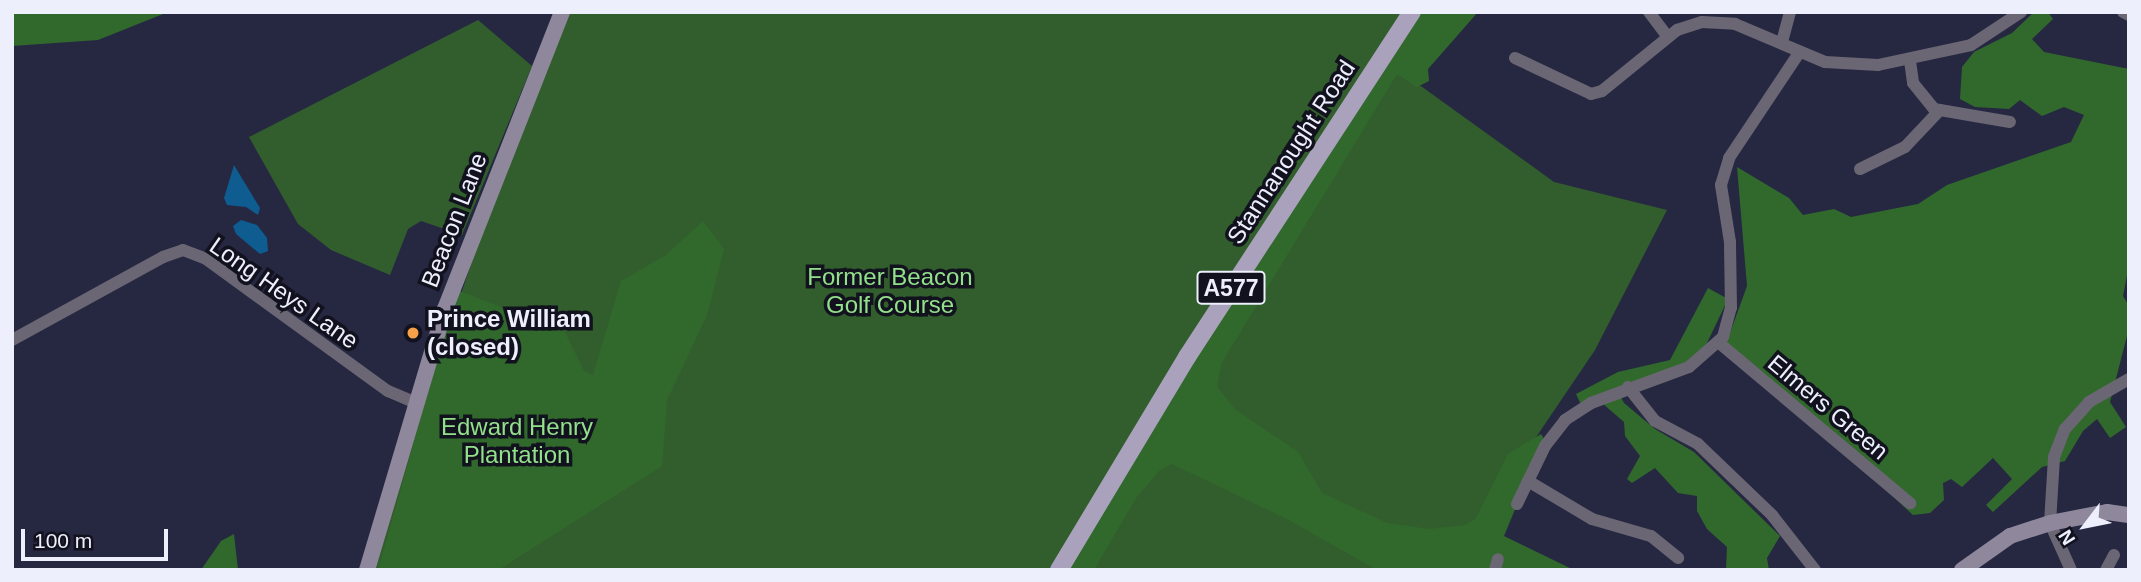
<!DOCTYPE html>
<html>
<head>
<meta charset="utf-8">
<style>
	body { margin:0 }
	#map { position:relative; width:2141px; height:582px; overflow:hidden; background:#262842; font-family:Helvetica,sans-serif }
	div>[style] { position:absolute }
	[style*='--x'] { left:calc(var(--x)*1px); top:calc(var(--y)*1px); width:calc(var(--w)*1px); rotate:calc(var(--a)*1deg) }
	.green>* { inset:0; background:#325e2d }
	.forest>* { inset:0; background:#31692d }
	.water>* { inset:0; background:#0e5c90 }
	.street>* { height:12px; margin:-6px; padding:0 6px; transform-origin:6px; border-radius:6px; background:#6b6673 }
	.secondary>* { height:16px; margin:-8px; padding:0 8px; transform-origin:8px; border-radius:8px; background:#8f879c }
	.primary>* { height:18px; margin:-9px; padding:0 9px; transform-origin:9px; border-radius:9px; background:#aaa1bc }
	.dots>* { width:19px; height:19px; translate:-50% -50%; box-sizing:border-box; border:4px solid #11121e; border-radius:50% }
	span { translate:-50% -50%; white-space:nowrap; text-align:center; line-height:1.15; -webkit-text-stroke:7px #11121e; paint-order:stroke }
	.shield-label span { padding:2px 5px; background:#11121e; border:2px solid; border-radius:5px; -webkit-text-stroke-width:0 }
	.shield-label { font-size:23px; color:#edeffd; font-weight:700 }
	.street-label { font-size:24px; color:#edeffd }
	.park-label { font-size:24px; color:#93e08b }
	.poi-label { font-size:24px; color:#edeffd; font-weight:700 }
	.left { translate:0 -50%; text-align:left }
	.frame { position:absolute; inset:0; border:14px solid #edeffd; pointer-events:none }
	.north { position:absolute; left:2050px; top:491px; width:70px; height:70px; -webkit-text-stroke:5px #11121e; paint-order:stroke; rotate:238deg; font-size:19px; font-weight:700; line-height:28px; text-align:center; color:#edeffd }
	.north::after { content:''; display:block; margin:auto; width:24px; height:32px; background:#edeffd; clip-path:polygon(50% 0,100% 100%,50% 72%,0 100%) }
	.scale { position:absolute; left:21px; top:529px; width:147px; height:32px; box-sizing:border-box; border:4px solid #edeffd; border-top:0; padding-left:9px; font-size:21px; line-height:24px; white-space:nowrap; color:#edeffd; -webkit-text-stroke:5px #11121e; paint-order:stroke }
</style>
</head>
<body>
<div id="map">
	<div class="green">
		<div style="clip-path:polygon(556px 12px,1412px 12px,1382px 58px,1554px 182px,1667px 210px,1595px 350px,1499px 492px,1469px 570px,368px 570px)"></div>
		<div style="clip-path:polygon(478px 20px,532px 66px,462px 235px,421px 221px,408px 229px,390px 275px,331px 250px,298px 224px,249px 137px)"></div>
	</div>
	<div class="forest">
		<div style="clip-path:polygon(12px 12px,168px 12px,98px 40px,12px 46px)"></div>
		<div style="clip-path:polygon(1421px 12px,1478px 12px,1428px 69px,1429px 81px,1417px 87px,1397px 74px,1221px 364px,1217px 387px,1236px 410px,1298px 452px,1322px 493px,1387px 523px,1429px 529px,1466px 525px,1476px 518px,1508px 454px,1541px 434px,1544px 439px,1504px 536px,1574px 570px,1377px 570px,1289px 520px,1172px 464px,1159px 471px,1136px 498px,1094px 570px,1065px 570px,1273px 232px)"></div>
		<div style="clip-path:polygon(2034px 12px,2048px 12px,2053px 19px,2032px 39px,2044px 52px,2129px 69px,2129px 265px,2123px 296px,2129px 306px,2129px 328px,2110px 402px,2126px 427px,2110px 438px,2097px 419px,2083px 431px,2065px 461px,2042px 467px,1993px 512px,1986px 505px,2012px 479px,1993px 458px,1962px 487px,1951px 479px,1943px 483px,1944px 500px,1930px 513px,1913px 515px,1726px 344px,1747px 286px,1737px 167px,1789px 198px,1803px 215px,1834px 209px,1851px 217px,1918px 204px,1947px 185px,2071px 142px,2084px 115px,2064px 107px,2042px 116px,2020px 100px,2009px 109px,1975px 107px,1960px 99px,1962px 67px,1974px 52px,2012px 33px)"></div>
		<div style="clip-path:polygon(703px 221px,724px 249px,707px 315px,667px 400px,662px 466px,498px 570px,378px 570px,457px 290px,565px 332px,584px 371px,593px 375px,621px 281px,666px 255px)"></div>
		<div style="clip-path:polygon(1708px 288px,1728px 299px,1707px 343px,1693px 359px,1693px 371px,1617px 390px,1624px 403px,1655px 429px,1694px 452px,1780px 536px,1767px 558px,1769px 570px,1726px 570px,1727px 547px,1707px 529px,1697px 511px,1697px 496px,1678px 493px,1655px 468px,1632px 483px,1627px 479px,1640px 456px,1625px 436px,1624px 422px,1602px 403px,1585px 413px,1576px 394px,1618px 372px,1670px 360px)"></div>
		<div style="clip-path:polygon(234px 534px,238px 570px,201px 570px,221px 541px)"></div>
	</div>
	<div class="water">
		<div style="clip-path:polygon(234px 165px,260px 208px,258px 215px,246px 207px,227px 205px,224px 198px)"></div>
		<div style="clip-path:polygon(241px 220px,257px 225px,267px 238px,268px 251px,260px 254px,236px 234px,233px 226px)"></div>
	</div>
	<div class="street">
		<div style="--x:1649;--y:12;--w:31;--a:53"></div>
		<div style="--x:2123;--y:12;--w:7;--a:27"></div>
		<div style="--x:1782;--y:42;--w:31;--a:-75"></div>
		<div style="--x:1515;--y:58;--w:84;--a:25.3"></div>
		<div style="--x:1591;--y:94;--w:11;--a:-15"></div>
		<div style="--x:1602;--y:91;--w:97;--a:-39.1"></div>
		<div style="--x:1677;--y:30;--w:26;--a:-18"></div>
		<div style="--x:1702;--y:22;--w:33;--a:3"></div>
		<div style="--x:1735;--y:24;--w:98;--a:22.9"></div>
		<div style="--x:1825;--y:62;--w:53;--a:3.2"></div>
		<div style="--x:1878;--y:65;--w:95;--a:-12.1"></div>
		<div style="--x:1971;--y:45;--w:60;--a:-33.4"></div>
		<div style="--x:1910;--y:61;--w:22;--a:82"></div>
		<div style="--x:1913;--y:83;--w:33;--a:51"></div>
		<div style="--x:1934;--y:109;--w:77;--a:9.7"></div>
		<div style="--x:1860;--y:169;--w:50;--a:-26.1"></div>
		<div style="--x:1905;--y:147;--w:51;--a:-46.6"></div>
		<div style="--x:12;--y:340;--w:172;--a:-28.8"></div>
		<div style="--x:163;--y:257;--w:21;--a:-19"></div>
		<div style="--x:183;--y:250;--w:25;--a:21"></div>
		<div style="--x:206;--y:259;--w:225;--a:36"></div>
		<div style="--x:388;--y:391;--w:33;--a:23"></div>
		<div style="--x:1718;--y:342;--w:251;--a:40"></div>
		<div style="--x:1628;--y:387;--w:43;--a:51.5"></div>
		<div style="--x:1655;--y:421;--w:49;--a:28.1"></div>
		<div style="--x:1698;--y:444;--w:103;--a:43.8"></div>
		<div style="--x:1772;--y:515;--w:70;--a:52"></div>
		<div style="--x:1528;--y:481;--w:74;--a:30.7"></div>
		<div style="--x:1592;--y:519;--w:61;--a:16.1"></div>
		<div style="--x:1651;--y:536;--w:35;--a:39"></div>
		<div style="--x:1517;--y:504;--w:64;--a:-64.2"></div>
		<div style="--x:1545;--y:446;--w:33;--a:-52"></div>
		<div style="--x:1565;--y:420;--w:31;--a:-33"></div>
		<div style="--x:1591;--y:403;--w:104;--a:-20.2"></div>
		<div style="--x:1689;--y:367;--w:45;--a:-41.4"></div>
		<div style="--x:1723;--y:337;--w:30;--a:-75"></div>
		<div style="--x:1731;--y:308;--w:66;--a:-90.9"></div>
		<div style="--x:1730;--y:242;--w:58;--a:-99"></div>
		<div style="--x:1721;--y:185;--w:28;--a:-73"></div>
		<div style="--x:1729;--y:158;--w:126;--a:-56.3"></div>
		<div style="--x:1495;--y:570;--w:11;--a:-75"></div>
		<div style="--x:2071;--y:570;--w:51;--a:-114.1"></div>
		<div style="--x:2050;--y:523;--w:66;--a:-86.5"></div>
		<div style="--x:2054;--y:457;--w:30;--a:-69"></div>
		<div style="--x:2065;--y:429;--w:36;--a:-48"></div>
		<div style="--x:2089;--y:402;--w:46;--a:-29.9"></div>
		<div style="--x:2106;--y:570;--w:17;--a:-62"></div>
	</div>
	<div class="secondary">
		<div style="--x:367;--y:570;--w:272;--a:-73.4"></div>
		<div style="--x:445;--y:309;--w:319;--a:-68.5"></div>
		<div style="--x:1962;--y:570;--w:59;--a:-35.3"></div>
		<div style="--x:2010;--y:536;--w:42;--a:-18"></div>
		<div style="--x:2050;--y:523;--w:58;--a:-10.9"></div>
		<div style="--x:2107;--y:512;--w:22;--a:8"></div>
	</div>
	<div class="primary">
		<div style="--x:1059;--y:570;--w:249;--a:-59"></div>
		<div style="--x:1187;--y:357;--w:412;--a:-56.9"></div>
	</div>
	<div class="dots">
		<div style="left:413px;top:333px;background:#f7a148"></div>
	</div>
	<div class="shield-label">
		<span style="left:1231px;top:288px">A577</span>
	</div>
	<div class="street-label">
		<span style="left:1291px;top:152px;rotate:-57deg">Stannanought Road</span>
		<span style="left:454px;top:220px;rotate:-69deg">Beacon Lane</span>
		<span style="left:284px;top:293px;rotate:35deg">Long Heys Lane</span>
		<span style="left:1828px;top:407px;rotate:40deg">Elmers Green</span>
	</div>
	<div class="park-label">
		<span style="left:890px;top:291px">Former Beacon<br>Golf Course</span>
		<span style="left:517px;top:441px">Edward Henry<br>Plantation</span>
	</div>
	<div class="poi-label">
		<span class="left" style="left:427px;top:333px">Prince William<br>(closed)</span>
	</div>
	<div class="frame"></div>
	<div class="north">N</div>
	<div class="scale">100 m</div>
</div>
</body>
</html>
